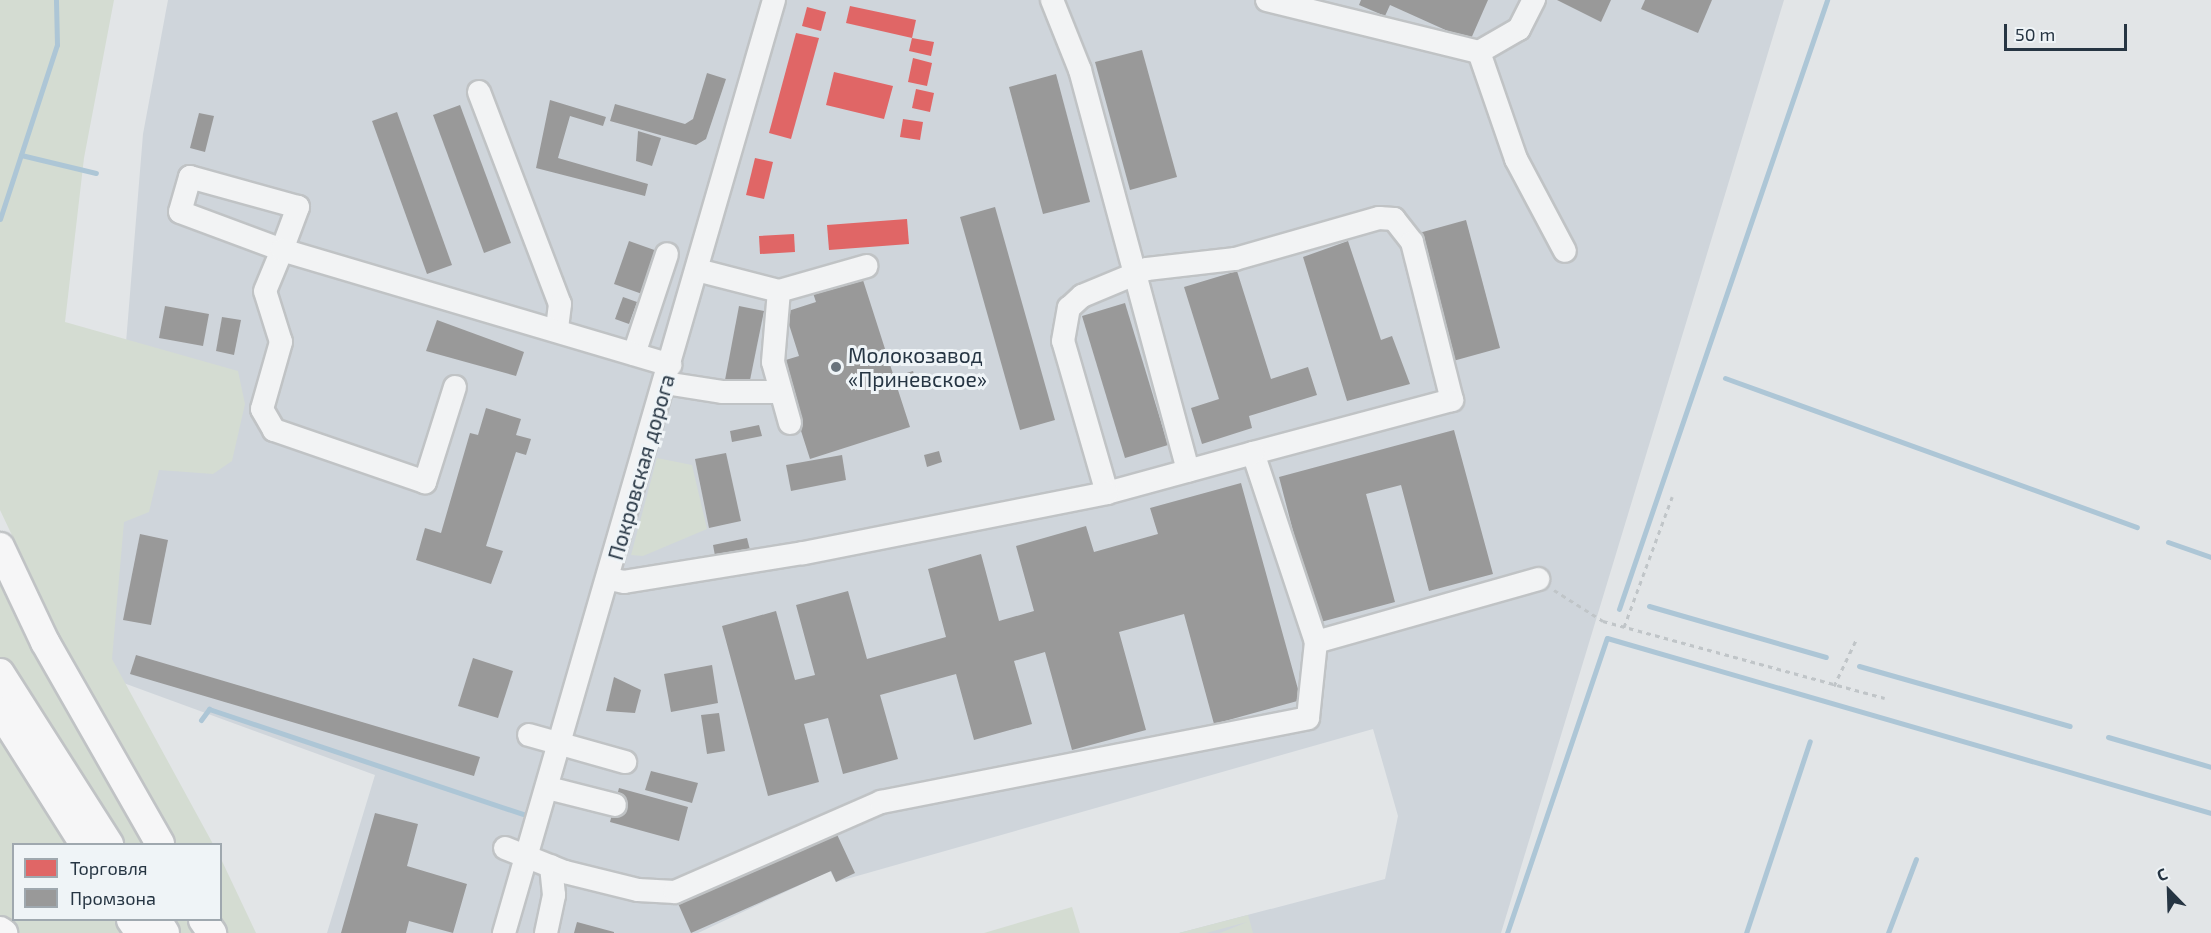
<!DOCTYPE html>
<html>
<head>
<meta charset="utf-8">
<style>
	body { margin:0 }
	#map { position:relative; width:2211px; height:933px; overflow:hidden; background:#e2e5e7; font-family:"Exo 2",sans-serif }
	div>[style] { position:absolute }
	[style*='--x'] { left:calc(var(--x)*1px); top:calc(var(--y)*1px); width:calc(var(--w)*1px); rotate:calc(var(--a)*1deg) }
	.built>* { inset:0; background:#cfd5db }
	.green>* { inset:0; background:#d4dcd2 }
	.shops>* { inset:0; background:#e06666 }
	.industry>* { inset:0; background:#999 }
	.stream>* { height:5px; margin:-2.5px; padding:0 2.5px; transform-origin:2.5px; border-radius:2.5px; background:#adc6d6 }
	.path>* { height:3px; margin-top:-1.5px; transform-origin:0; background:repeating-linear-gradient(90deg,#c0c5c8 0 4.5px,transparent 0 9px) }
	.roads { filter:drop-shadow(2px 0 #c0c3c5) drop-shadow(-2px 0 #c0c3c5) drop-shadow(0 2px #c0c3c5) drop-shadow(0 -2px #c0c3c5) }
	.minor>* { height:22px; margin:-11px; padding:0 11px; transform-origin:11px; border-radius:11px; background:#f2f3f4 }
	.major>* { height:28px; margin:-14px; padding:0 14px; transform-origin:14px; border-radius:14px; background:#f6f6f7 }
	.dots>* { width:16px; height:16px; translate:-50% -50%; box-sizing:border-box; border:3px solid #eff4f7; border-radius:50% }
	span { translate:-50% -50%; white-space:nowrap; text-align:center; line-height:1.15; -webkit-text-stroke:6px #eff4f7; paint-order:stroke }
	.poi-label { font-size:21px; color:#263543 }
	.left { translate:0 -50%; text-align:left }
	.street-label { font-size:21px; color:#263543 }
	.legend { position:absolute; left:12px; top:843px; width:210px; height:78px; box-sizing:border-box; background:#eff4f7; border:2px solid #9fa8af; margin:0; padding:8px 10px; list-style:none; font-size:18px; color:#263543 }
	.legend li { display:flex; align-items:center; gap:12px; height:30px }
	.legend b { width:30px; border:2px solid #9fa8af }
	.north { position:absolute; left:2139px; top:861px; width:60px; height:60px; -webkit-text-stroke:4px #eff4f7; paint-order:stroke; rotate:337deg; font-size:16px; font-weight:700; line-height:24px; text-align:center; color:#263543 }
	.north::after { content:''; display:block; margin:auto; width:21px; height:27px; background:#263543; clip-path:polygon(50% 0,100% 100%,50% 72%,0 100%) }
	.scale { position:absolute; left:2004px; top:24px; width:123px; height:27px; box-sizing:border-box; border:3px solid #263543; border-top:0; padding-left:8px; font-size:18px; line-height:21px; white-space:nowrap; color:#263543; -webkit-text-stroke:4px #eff4f7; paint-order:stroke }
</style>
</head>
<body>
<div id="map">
	<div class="built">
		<div style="clip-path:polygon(168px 0,1784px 0,1501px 933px,1179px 933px,1385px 879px,1398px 816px,1373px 729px,836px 882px,830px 871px,698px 933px,327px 933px,375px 775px,99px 674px,143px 134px)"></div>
	</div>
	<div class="green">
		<div style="clip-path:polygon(0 0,114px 0,84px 158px,65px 322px,238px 371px,245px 404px,232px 461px,213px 474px,159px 470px,149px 512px,124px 522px,112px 659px,213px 844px,173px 844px,82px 683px,0 510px)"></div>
		<div style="clip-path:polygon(657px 458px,692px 465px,707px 529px,643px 556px,631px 555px)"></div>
		<div style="clip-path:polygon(0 577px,147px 844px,119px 844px,0 657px)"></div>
		<div style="clip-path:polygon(0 732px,72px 844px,14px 844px,14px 920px,117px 920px,126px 933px,20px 933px,0 915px)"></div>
		<div style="clip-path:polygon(221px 859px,256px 933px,224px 933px,217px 920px)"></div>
		<div style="clip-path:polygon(1072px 907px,1080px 933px,984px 933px)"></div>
		<div style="clip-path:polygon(1248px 915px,1253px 933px,1220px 933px,1247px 922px,1206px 933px,1179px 933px)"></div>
		<div style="clip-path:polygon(167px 920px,190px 920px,197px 933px,176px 933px)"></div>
	</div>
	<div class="shops">
		<div style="clip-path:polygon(850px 6px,916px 20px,912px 38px,846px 23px)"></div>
		<div style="clip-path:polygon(807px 7px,826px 12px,821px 31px,802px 26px)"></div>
		<div style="clip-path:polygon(796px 33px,819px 38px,791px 139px,769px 133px)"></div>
		<div style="clip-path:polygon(912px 38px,934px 42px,931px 56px,909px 51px)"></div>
		<div style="clip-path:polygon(913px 58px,932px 63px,927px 86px,908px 82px)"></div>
		<div style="clip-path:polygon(834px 72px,893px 86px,884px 119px,826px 105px)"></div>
		<div style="clip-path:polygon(916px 89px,934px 93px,930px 112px,912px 108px)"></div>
		<div style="clip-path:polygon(903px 119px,923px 122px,920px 140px,900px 137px)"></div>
		<div style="clip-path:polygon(755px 158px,773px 162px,764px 199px,746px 195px)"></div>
		<div style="clip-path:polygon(907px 219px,909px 244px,829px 250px,827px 225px)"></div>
		<div style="clip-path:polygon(794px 234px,795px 252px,760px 254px,759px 236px)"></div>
	</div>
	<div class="industry">
		<div style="clip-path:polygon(1361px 0,1488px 0,1470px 41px,1390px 5px,1385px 16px,1359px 5px)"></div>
		<div style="clip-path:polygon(1557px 0,1611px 0,1601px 22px)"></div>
		<div style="clip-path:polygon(1645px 0,1712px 0,1698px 33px,1641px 9px)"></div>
		<div style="clip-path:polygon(1142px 50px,1177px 177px,1130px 190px,1095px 62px)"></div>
		<div style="clip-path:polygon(707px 73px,726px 79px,706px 139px,696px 145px,610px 121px,615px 104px,685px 124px,693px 119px)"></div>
		<div style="clip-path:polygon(1056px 74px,1090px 202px,1043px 214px,1009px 87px)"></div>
		<div style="clip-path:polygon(550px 100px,606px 117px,603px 126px,570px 116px,558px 158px,648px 184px,645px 196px,536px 168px)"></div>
		<div style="clip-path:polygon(460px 105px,511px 243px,484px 253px,433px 115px)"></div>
		<div style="clip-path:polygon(397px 112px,452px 265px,427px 274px,372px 121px)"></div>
		<div style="clip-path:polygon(199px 113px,214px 116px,205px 152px,190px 148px)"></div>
		<div style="clip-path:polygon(638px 131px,661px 138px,652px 166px,636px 161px)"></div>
		<div style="clip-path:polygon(995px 207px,1055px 420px,1020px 430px,960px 217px)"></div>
		<div style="clip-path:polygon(1466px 220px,1500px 348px,1453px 361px,1419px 233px)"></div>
		<div style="clip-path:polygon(629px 241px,660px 252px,645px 295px,614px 284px)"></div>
		<div style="clip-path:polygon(1348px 241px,1381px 340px,1392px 336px,1410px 384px,1347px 401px,1303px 257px)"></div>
		<div style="clip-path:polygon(1237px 271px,1271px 379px,1308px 367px,1317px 395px,1249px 416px,1252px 428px,1202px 444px,1191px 408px,1219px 399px,1184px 287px)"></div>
		<div style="clip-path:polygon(862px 277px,894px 377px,913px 371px,917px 384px,898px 390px,910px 427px,810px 459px,779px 362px,799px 356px,785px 312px,816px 302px,813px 293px)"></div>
		<div style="clip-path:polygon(623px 297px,637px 302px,629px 324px,615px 319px)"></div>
		<div style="clip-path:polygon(1125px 303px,1168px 445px,1125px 458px,1082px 316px)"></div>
		<div style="clip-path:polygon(165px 306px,209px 314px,203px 346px,159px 338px)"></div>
		<div style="clip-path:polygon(739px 306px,764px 311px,749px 385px,725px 380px)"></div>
		<div style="clip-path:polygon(222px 317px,241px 320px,234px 355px,216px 351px)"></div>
		<div style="clip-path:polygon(437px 320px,524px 352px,516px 376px,426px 351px)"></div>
		<div style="clip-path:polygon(486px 408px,521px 419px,516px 435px,531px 439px,526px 455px,516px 452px,486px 546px,503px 551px,491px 584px,416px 560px,425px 528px,441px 533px,470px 433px,478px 435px)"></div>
		<div style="clip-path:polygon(759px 425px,762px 436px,732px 442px,730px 431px)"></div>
		<div style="clip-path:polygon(1454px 430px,1493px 574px,1429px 591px,1401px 485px,1366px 494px,1395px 602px,1317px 623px,1279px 477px)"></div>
		<div style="clip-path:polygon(939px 451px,942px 462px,927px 467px,924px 455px)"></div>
		<div style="clip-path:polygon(726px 453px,741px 521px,709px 528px,695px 459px)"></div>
		<div style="clip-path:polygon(842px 455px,846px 480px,791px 491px,786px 465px)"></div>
		<div style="clip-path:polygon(1241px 483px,1301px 700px,1214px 724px,1184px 614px,1119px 632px,1146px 730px,1072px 750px,1045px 652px,1014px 661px,1032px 724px,974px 740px,956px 674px,880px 695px,898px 759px,843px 774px,828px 718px,804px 724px,819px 782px,768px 796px,722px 626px,776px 611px,795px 680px,815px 675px,796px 605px,848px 591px,867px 659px,946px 637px,928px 569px,981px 554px,999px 621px,1034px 611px,1016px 546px,1086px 526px,1094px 552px,1158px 534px,1150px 508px)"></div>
		<div style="clip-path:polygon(140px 534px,168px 540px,151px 625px,123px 620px)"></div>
		<div style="clip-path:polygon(747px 538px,751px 554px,716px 561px,713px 545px)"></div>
		<div style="clip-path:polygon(136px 655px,480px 757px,474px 776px,130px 674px)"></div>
		<div style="clip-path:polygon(473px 658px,513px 671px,498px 718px,458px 706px)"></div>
		<div style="clip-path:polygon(712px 665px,718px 703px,671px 712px,664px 674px)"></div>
		<div style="clip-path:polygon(614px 677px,641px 690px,635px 713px,606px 711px)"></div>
		<div style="clip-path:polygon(719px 713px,725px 751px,707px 754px,701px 715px)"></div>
		<div style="clip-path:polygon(651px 771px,698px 783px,692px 803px,645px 790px)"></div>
		<div style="clip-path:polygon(619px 788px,688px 807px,679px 841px,610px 822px)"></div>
		<div style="clip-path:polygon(375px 813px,418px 824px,407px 866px,467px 884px,453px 933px,409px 921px,406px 933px,341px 933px)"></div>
		<div style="clip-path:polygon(834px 828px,855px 873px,836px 882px,831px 871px,691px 933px,677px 901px)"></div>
		<div style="clip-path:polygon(577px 922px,614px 932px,614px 933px,574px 933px)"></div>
	</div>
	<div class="stream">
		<div style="--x:21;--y:155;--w:77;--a:13.5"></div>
		<div style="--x:0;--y:219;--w:183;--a:-71.9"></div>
		<div style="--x:57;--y:45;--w:45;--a:-91.3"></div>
		<div style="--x:1725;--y:378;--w:438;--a:19.9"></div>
		<div style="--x:2168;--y:542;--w:46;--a:19.2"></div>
		<div style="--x:1649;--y:606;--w:184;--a:16.1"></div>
		<div style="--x:1619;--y:609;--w:644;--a:-71.14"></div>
		<div style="--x:1859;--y:666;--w:219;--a:15.9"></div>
		<div style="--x:201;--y:720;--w:14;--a:-54"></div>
		<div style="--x:209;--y:709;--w:341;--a:18.5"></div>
		<div style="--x:2108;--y:737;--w:107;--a:16.2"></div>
		<div style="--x:1507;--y:933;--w:311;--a:-71.3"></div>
		<div style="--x:1607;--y:638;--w:629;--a:16.16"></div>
		<div style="--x:1746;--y:933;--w:202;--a:-71.6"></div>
		<div style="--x:1888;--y:933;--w:79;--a:-69.3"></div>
	</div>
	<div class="path">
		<div style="--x:1554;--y:590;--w:58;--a:32.3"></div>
		<div style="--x:1603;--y:621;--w:292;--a:15.3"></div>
		<div style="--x:1624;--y:627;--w:139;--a:-69.7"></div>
		<div style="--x:1834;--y:686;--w:51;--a:-64.4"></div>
	</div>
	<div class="roads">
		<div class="minor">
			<div style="--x:1052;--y:0;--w:75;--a:68.2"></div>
			<div style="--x:1080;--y:70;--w:415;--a:74.9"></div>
			<div style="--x:1267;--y:0;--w:218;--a:13.8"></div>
			<div style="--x:1479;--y:52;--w:46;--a:-29.9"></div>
			<div style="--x:1519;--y:29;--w:33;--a:-63"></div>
			<div style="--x:1479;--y:52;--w:113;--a:70.9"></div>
			<div style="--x:1516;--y:159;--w:104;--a:62"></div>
			<div style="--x:479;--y:92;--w:227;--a:69.1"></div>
			<div style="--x:560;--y:304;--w:26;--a:97"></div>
			<div style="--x:697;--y:270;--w:85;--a:14.4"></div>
			<div style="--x:634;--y:354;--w:105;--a:-71.7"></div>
			<div style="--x:665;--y:383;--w:59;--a:8.8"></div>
			<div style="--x:723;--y:392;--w:58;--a:0"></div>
			<div style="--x:455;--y:387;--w:100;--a:107.5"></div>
			<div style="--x:425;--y:482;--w:160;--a:-161"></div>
			<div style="--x:274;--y:430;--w:24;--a:-120"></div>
			<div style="--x:262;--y:409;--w:70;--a:-74.2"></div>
			<div style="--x:281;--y:342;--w:53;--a:-107.4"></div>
			<div style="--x:265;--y:291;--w:44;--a:-67.5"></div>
			<div style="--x:282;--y:250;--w:46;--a:-69.6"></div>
			<div style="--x:298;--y:207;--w:112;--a:-164.5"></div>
			<div style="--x:190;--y:177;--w:36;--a:106"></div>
			<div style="--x:180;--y:212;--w:109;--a:20.4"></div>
			<div style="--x:282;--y:250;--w:405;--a:16.5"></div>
			<div style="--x:790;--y:423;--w:63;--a:-105.6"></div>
			<div style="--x:773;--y:362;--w:71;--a:-85.2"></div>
			<div style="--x:779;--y:291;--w:91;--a:-15.9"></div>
			<div style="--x:1107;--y:493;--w:158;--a:-106.1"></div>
			<div style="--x:1063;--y:341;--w:34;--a:-80"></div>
			<div style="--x:1069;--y:308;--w:18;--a:-43"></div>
			<div style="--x:1082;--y:296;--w:70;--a:-22.6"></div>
			<div style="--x:1147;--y:269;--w:89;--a:-6.5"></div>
			<div style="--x:1235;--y:259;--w:150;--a:-15.9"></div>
			<div style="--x:1379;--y:218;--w:15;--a:4"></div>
			<div style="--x:1394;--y:219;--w:29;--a:52"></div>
			<div style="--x:1412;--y:242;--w:163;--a:75.8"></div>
			<div style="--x:1452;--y:400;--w:206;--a:165.1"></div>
			<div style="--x:1316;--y:642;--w:231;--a:-15.8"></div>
			<div style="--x:529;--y:735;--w:100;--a:15.7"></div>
			<div style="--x:548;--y:788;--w:69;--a:14.2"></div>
			<div style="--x:505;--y:848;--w:65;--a:21.8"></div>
			<div style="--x:565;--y:872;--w:75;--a:13.9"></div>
			<div style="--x:638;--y:890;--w:37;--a:3"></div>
			<div style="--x:675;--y:892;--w:225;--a:-23.6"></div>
			<div style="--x:881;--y:802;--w:435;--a:-11.1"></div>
			<div style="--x:1308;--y:718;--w:76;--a:-84"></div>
			<div style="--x:1316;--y:642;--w:199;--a:-108.4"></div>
			<div style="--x:1253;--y:453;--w:151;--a:164.7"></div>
			<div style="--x:1107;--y:493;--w:310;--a:168.8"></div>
			<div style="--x:803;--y:553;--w:181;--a:170.8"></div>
			<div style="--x:624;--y:582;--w:14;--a:-168"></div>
			<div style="--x:504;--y:933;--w:971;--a:-73.86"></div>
			<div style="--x:546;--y:933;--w:39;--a:-78"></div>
			<div style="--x:554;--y:895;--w:29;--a:-96"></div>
		</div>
		<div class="major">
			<div style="--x:0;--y:547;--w:105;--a:64.7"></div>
			<div style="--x:45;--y:642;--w:232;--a:60.3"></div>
			<div style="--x:0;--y:673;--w:203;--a:57.5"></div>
			<div style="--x:0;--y:711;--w:157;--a:57.7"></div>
			<div style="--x:131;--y:920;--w:16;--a:55"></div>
			<div style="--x:157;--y:920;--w:15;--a:58"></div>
			<div style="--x:203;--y:920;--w:16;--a:55"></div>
			<div style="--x:0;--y:931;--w:4;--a:34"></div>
		</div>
	</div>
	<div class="dots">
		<div style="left:836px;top:367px;background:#68737c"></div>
	</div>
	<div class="poi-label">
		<span class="left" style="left:848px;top:367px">Молокозавод<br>«Приневское»</span>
	</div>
	<div class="street-label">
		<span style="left:641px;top:467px;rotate:-74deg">Покровская дорога</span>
	</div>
	<ul class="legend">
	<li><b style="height:16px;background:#e06666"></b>Торговля</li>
	<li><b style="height:16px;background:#999"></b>Промзона</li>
	</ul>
	<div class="north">С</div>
	<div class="scale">50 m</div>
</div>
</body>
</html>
